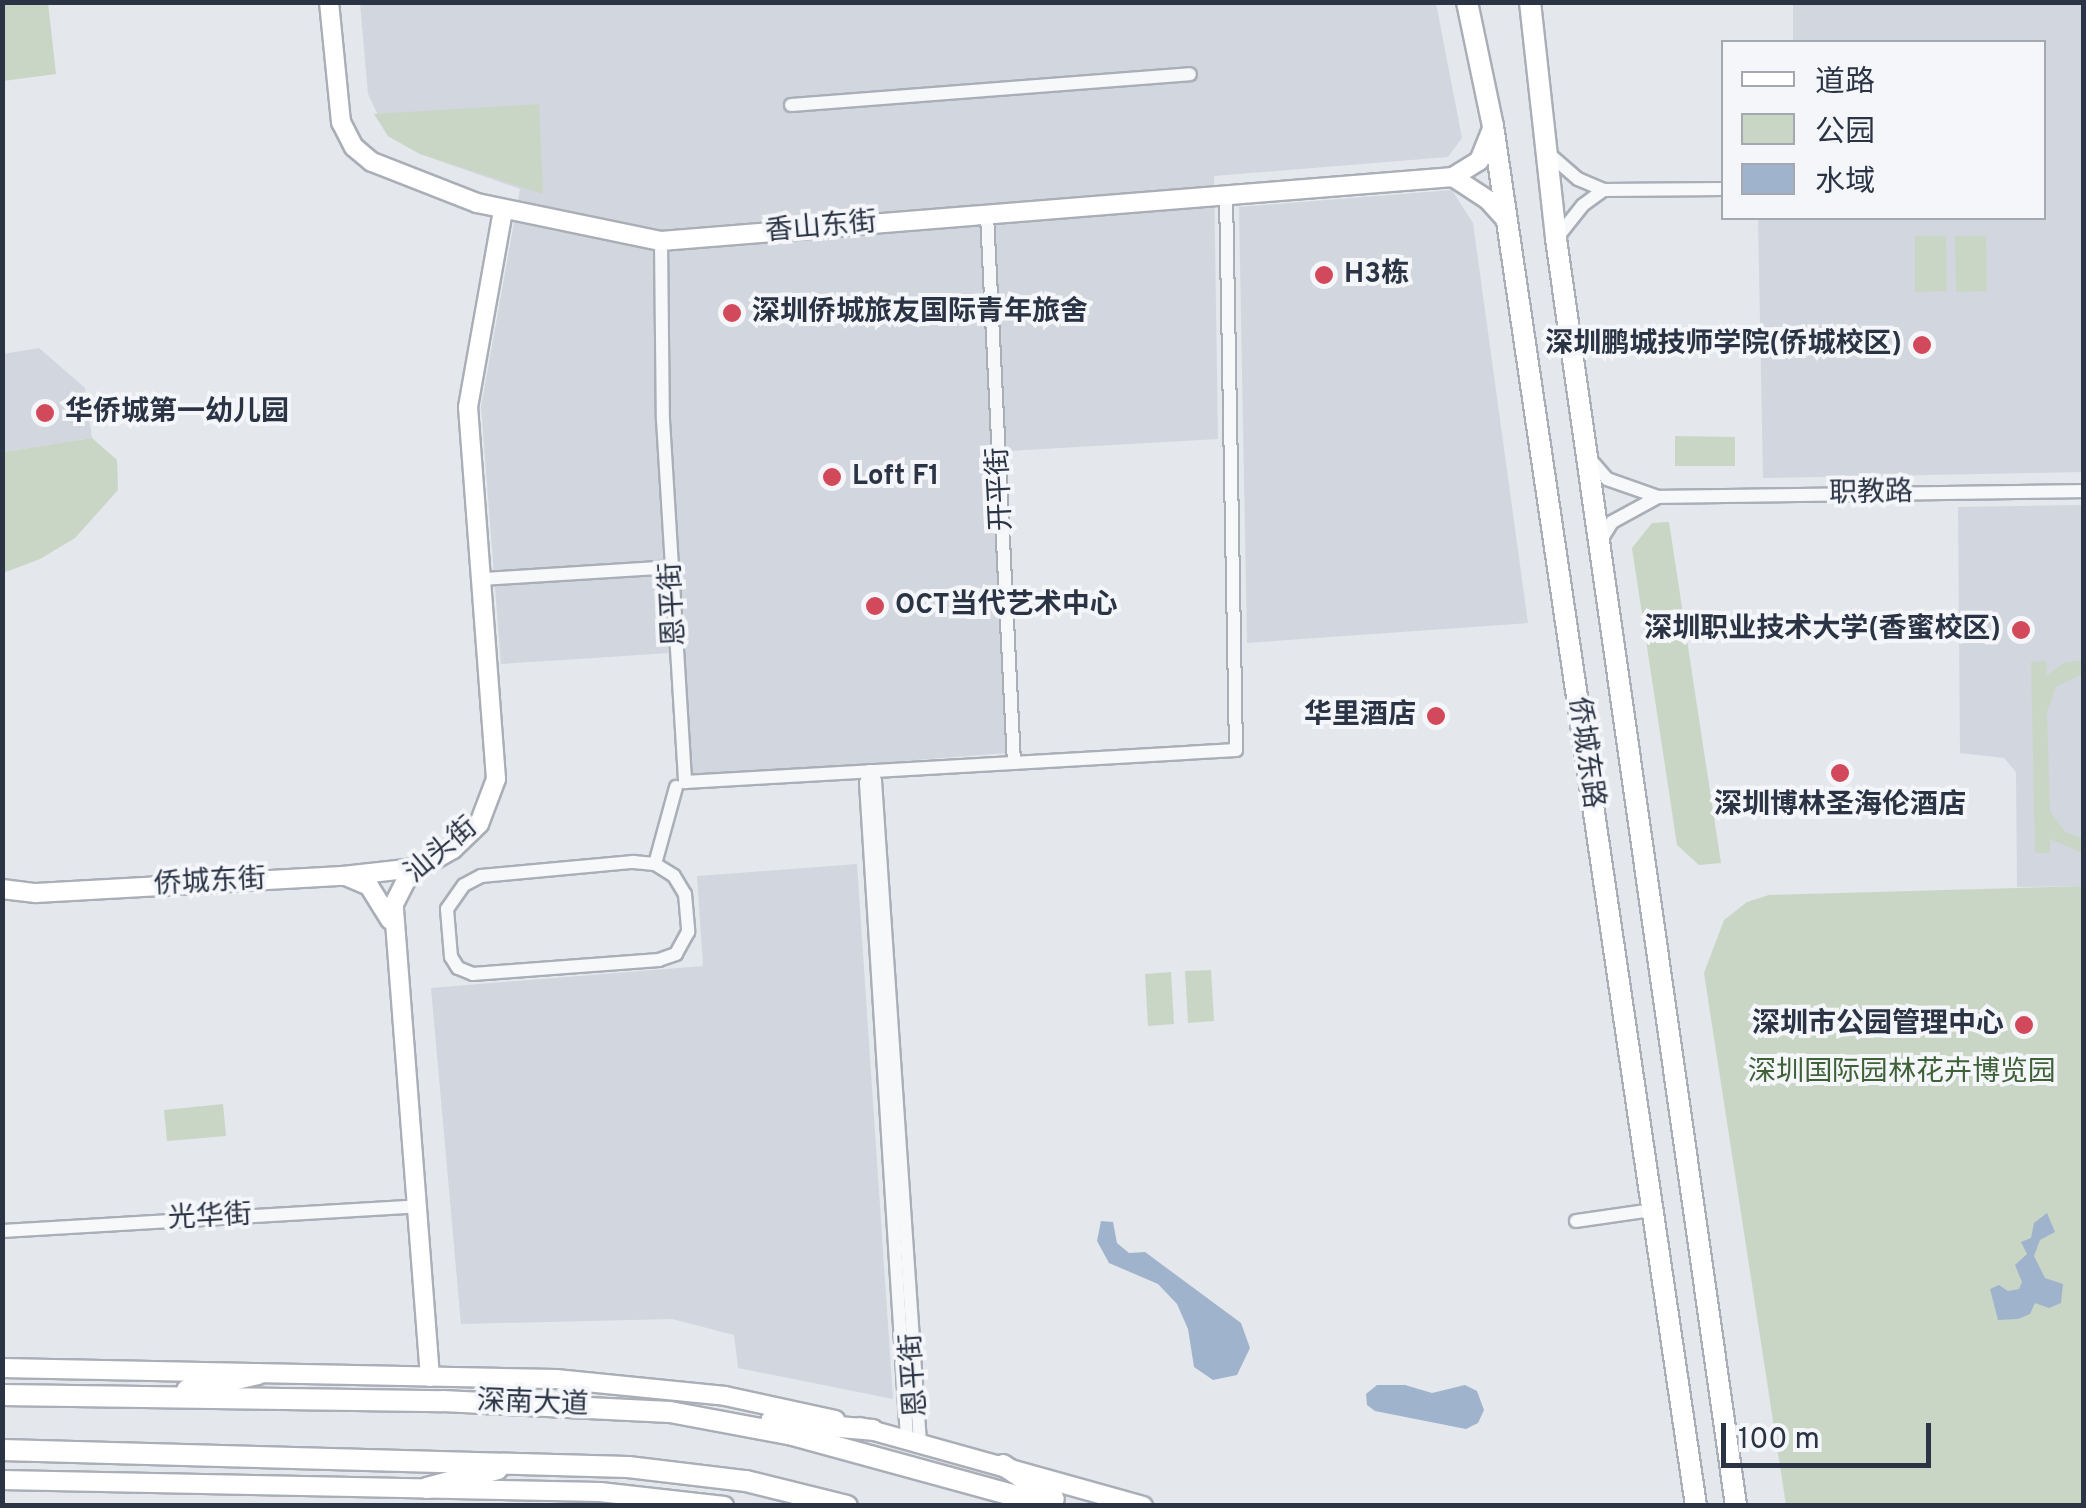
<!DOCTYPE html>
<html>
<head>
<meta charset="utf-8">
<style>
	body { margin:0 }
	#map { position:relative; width:2086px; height:1508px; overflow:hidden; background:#e4e7ec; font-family:Overpass,"Noto Sans SC",sans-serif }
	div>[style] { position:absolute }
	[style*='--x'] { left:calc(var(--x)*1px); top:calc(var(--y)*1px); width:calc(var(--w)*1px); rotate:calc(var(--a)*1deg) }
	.built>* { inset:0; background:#d2d6de }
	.green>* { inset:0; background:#c9d6c5 }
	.water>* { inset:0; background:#9fb4cc }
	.roads { filter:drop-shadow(2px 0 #a9aeb7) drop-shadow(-2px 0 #a9aeb7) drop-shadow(0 2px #a9aeb7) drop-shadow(0 -2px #a9aeb7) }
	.street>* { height:12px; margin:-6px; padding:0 6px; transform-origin:6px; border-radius:6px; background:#f7f8fa }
	.secondary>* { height:18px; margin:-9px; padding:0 9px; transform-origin:9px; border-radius:9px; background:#fff }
	.primary>* { height:20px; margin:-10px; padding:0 10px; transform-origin:10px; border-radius:10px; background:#fff }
	.dots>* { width:28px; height:28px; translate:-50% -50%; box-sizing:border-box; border:5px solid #f4f6f9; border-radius:50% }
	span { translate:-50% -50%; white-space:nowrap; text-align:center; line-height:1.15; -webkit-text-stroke:8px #f4f6f9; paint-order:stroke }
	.street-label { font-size:28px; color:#2b3445 }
	.poi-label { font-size:28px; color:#2b3445; font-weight:700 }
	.left { translate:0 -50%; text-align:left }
	.right { translate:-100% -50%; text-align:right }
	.park-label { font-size:28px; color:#3f6138 }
	.frame { position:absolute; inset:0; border:5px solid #2b3445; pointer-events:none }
	.legend { position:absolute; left:1721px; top:40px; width:325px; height:180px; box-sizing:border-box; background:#f4f6f9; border:2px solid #a4a8b1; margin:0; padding:12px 18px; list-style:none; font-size:30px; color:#2b3445 }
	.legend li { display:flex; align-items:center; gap:20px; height:50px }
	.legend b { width:50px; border:2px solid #a4a8b1 }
	.scale { position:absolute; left:1721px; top:1423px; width:210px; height:45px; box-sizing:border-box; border:5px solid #2b3445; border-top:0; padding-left:12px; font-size:30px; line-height:35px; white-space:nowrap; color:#2b3445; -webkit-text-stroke:8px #f4f6f9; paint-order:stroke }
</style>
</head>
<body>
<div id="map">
	<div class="built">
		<div style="clip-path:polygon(360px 3px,1436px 3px,1462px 138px,1448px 157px,1214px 176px,1218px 439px,991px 452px,1007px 753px,692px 777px,685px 652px,501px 664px,481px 407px,520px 189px,420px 154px,388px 136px,368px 94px)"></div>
		<div style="clip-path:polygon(1793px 3px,2083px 3px,2083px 472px,1763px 478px,1758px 218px,2044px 218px,2044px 42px,1793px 42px)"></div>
		<div style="clip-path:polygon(1452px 190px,1473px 223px,1528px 623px,1247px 643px,1239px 207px)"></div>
		<div style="clip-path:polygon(39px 348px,85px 388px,92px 438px,3px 452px,3px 354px)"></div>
		<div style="clip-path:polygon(2083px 505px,2083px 886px,2017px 887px,2016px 772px,2004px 758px,1960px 753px,1958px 507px)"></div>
		<div style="clip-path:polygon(857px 864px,893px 1399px,738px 1368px,734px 1335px,672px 1319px,461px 1324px,431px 988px,703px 966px,697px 876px)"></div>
	</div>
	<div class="green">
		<div style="clip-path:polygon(2px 3px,48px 3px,56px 74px,3px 81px)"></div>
		<div style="clip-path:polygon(539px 104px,543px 194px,420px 154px,388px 136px,374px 114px)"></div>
		<div style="clip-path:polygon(1915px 236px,1946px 236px,1947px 291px,1915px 292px)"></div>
		<div style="clip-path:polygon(1955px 236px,1986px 236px,1987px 291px,1956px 292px)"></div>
		<div style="clip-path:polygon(1675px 436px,1735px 437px,1735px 466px,1675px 466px)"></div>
		<div style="clip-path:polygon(92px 438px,117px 460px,118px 490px,75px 538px,40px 559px,3px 573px,3px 452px)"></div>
		<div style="clip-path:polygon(1669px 522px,1692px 673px,1721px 863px,1699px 865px,1677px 845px,1632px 548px,1652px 523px)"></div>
		<div style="clip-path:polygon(2083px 660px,2083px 674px,2056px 687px,2047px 712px,2050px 811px,2065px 832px,2083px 838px,2083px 853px,2050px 839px,2050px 853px,2035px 853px,2031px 662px,2046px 661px,2047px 675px,2064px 663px)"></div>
		<div style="clip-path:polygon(2083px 886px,2083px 1505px,1786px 1505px,1704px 973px,1724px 920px,1747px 902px,1769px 895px)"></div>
		<div style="clip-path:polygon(1211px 970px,1214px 1021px,1188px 1023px,1185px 971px)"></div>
		<div style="clip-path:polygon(1171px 972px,1174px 1024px,1148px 1026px,1145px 974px)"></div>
		<div style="clip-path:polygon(223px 1104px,226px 1136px,167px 1141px,164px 1110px)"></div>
	</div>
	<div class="water">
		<div style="clip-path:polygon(2047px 1213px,2055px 1232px,2040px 1240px,2034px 1256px,2045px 1278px,2063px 1284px,2061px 1303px,2049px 1308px,2035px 1303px,2030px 1314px,2018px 1319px,1998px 1320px,1990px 1289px,1999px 1285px,2008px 1291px,2019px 1289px,2022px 1282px,2015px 1265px,2027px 1254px,2021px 1242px,2031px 1238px,2034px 1223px)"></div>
		<div style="clip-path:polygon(1101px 1221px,1113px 1222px,1117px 1243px,1129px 1253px,1145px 1252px,1241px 1323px,1250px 1348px,1237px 1375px,1213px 1380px,1194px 1367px,1188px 1329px,1177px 1304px,1158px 1284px,1109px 1263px,1097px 1241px)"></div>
		<div style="clip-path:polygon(1377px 1385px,1405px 1385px,1432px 1393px,1465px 1385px,1477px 1391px,1484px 1410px,1478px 1423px,1466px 1429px,1375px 1411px,1367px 1405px,1366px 1394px)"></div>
	</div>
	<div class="roads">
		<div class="street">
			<div style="--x:791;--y:105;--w:400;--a:-4.4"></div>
			<div style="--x:1548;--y:153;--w:40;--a:41"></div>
			<div style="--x:1578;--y:179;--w:28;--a:23"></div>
			<div style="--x:1604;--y:190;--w:120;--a:-0.5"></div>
			<div style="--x:987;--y:215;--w:549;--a:87.18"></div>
			<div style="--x:1556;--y:239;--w:43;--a:-51.5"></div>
			<div style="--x:1583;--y:205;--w:26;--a:-36"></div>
			<div style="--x:661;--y:241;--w:179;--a:89.4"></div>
			<div style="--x:663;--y:420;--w:363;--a:86.5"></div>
			<div style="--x:685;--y:782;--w:552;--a:-3.32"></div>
			<div style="--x:1236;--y:750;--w:554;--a:-91.03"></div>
			<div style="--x:1589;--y:458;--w:28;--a:49"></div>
			<div style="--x:1607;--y:479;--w:54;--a:19.4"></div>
			<div style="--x:1658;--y:497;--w:426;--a:-0.8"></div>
			<div style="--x:1599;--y:543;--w:25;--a:-58"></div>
			<div style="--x:1612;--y:522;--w:52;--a:-28.5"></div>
			<div style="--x:483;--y:579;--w:189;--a:-3.6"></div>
			<div style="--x:870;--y:771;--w:11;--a:63"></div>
			<div style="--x:875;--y:781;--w:663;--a:86.11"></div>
			<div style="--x:870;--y:771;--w:13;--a:108"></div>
			<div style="--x:866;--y:783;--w:657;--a:86.42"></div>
			<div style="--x:655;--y:864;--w:22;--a:32"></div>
			<div style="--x:674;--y:876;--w:21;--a:59"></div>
			<div style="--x:685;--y:894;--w:38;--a:85"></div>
			<div style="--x:688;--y:932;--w:25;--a:119"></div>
			<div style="--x:676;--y:954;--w:18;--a:161"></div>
			<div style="--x:659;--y:960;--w:187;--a:175.7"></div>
			<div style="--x:473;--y:974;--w:16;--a:-158"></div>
			<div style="--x:458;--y:968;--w:13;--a:-122"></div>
			<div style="--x:451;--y:957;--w:48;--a:-94.8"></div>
			<div style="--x:447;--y:909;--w:29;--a:-55"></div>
			<div style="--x:464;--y:885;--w:19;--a:-28"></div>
			<div style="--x:481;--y:876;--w:153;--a:-5.3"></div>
			<div style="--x:633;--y:862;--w:22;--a:5"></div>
			<div style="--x:655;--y:864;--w:80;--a:-74.7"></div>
			<div style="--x:1576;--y:1221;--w:77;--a:-8.2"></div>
			<div style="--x:2;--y:1231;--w:416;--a:-3.4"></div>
		</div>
		<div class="secondary">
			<div style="--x:329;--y:2;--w:121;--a:84.3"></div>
			<div style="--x:341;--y:122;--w:28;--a:63"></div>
			<div style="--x:354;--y:147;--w:23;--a:40"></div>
			<div style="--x:372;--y:162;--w:113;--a:21.3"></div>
			<div style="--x:477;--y:203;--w:188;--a:11.7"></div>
			<div style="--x:661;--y:241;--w:795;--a:-4.62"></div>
			<div style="--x:1453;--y:177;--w:31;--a:-32"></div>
			<div style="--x:1479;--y:161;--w:37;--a:-68"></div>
			<div style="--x:1453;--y:177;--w:42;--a:33.3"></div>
			<div style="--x:1488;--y:200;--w:28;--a:48"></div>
			<div style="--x:348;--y:877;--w:23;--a:23"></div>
			<div style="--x:369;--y:886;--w:40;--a:58"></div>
			<div style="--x:2;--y:889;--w:34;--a:7"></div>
			<div style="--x:36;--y:893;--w:307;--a:-3.2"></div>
			<div style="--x:343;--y:876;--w:73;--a:-6.3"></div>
			<div style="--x:2;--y:1368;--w:554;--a:1.14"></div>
			<div style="--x:556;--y:1379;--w:170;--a:5.7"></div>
			<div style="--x:725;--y:1396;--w:113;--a:12.3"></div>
			<div style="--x:430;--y:1377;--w:474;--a:-94.4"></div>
			<div style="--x:394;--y:904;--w:34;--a:-63"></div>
			<div style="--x:409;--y:874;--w:51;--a:-29.6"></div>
			<div style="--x:453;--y:849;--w:36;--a:-44"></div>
			<div style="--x:479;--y:824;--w:48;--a:-69.3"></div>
			<div style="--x:496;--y:779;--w:373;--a:-94.3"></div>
			<div style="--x:468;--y:407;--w:200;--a:-79.9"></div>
			<div style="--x:860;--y:1427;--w:294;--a:15.6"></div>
			<div style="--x:2;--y:1480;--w:598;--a:1.15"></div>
			<div style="--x:600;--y:1492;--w:125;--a:6.4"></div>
		</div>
		<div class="primary">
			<div style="--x:1467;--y:2;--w:127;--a:78.2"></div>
			<div style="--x:1493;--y:126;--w:1395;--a:81.63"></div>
			<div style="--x:1530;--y:2;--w:238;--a:83.7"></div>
			<div style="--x:1556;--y:239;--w:1280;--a:81.91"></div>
			<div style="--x:187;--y:1390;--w:73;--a:-12.7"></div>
			<div style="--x:2;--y:1395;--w:441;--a:0.8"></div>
			<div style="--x:443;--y:1401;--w:227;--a:2.8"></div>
			<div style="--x:670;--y:1412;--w:125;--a:10.6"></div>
			<div style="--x:793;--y:1435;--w:269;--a:15.3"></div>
			<div style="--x:771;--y:1421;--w:102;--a:5"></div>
			<div style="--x:2;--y:1450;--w:626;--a:1.56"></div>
			<div style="--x:628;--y:1467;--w:119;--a:6.8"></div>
			<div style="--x:746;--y:1481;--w:104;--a:13.9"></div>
			<div style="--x:1003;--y:1465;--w:61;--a:33.7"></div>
			<div style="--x:427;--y:1488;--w:73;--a:-15"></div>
		</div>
	</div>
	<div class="dots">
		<div style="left:1324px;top:275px;background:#d1495b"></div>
		<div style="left:732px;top:313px;background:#d1495b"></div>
		<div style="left:1922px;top:345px;background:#d1495b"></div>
		<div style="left:45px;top:413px;background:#d1495b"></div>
		<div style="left:832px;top:477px;background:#d1495b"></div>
		<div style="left:875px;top:606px;background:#d1495b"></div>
		<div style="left:2021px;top:630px;background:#d1495b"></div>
		<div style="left:1436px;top:716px;background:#d1495b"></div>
		<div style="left:1840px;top:773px;background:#d1495b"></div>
		<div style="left:2024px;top:1025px;background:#d1495b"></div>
	</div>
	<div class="street-label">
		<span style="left:821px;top:228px;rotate:-5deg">香山东街</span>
		<span style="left:1001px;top:489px;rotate:-93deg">开平街</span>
		<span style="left:1871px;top:494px;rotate:-1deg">职教路</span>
		<span style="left:674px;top:604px;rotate:-93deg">恩平街</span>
		<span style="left:1585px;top:753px;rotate:82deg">侨城东路</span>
		<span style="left:442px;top:851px;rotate:-40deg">汕头街</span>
		<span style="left:210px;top:883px;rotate:-3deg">侨城东街</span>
		<span style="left:210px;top:1218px;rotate:-3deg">光华街</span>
		<span style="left:915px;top:1375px;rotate:-94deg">恩平街</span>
		<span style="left:533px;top:1404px;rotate:2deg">深南大道</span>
	</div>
	<div class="poi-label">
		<span class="left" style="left:1344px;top:275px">H3栋</span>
		<span class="left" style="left:752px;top:313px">深圳侨城旅友国际青年旅舍</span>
		<span class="right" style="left:1902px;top:345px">深圳鹏城技师学院(侨城校区)</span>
		<span class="left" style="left:65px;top:413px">华侨城第一幼儿园</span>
		<span class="left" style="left:852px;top:477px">Loft F1</span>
		<span class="left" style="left:895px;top:606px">OCT当代艺术中心</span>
		<span class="right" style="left:2001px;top:630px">深圳职业技术大学(香蜜校区)</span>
		<span class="right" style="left:1416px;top:716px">华里酒店</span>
		<span style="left:1840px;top:806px">深圳博林圣海伦酒店</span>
		<span class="right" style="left:2004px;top:1025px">深圳市公园管理中心</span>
	</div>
	<div class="park-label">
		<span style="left:1902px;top:1073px">深圳国际园林花卉博览园</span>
	</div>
	<div class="frame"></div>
	<ul class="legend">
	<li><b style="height:12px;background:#fff"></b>道路</li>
	<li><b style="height:28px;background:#c9d6c5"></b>公园</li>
	<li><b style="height:28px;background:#9fb4cc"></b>水域</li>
	</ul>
	<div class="scale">100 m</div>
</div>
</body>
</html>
